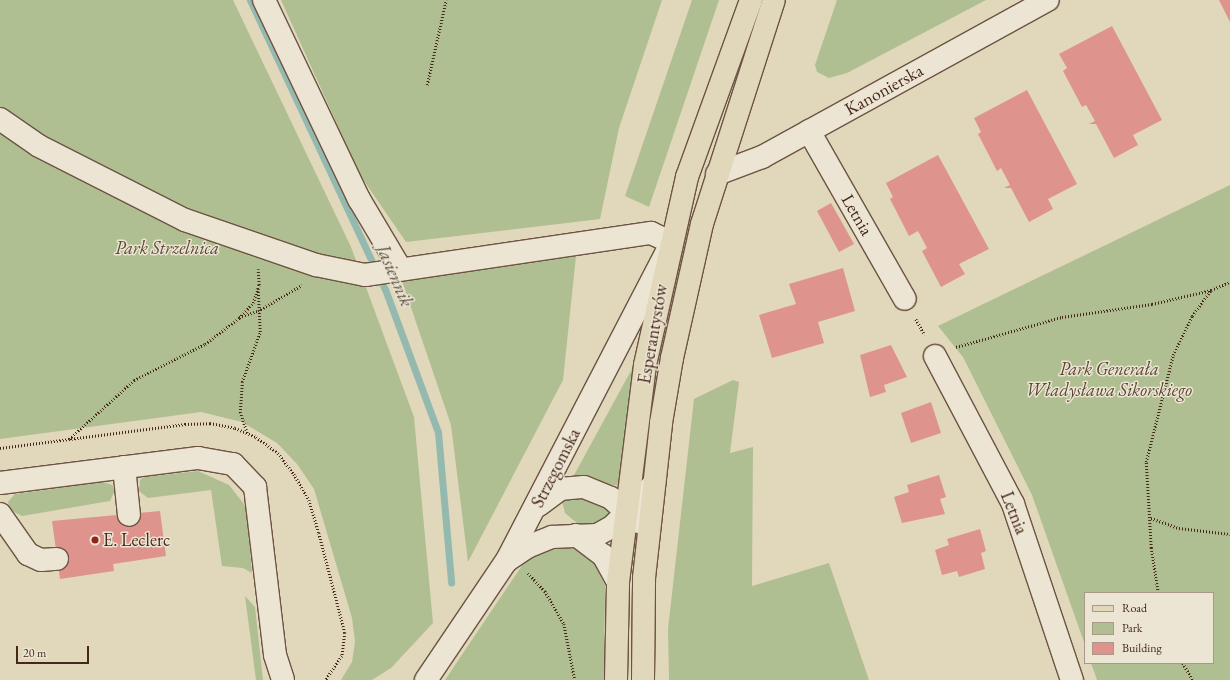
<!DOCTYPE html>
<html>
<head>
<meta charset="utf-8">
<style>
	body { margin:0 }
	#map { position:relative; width:1230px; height:680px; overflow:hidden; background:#e1d7bb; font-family:"EB Garamond",serif }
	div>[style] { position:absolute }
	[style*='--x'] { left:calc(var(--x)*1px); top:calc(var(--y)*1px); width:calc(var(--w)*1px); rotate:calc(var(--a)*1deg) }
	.green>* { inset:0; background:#b0bf92 }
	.stream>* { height:7px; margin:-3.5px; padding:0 3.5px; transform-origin:3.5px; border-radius:3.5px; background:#94baaf }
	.building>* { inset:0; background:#de948d }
	.path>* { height:2.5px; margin-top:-1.25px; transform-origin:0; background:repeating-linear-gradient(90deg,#46271b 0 1px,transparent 0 3px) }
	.roads { filter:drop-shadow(1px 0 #6d5343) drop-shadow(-1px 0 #6d5343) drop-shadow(0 1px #6d5343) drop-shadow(0 -1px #6d5343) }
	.minor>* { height:22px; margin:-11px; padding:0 11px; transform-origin:11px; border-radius:11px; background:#ece5d3 }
	.major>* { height:22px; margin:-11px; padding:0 11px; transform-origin:11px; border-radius:11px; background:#e1d7bb }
	.dots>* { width:11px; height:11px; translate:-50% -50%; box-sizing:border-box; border:2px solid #ece5d3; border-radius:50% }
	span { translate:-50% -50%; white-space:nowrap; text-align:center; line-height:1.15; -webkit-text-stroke:3px #ece5d3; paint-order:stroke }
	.street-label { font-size:18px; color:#46271b }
	.park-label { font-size:18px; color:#5b4533; font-style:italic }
	.poi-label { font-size:18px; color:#46271b }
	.left { translate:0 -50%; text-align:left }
	.water-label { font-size:19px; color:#5a4c40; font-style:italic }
	.legend { position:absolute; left:1084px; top:592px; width:130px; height:72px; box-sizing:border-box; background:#ece5d3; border:1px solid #aa9989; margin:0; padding:5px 7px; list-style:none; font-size:12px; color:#46271b }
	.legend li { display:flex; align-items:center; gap:8px; height:20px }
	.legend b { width:20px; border:1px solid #aa9989 }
	.scale { position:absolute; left:16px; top:646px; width:73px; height:18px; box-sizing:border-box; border:2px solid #46271b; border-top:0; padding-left:5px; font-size:12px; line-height:14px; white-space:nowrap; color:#46271b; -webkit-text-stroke:3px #ece5d3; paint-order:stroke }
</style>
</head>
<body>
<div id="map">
	<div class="green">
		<div style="clip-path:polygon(0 0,233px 0,351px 247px,414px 417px,433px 623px,391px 668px,372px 680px,341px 680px,352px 662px,355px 642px,352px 618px,314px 489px,297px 464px,277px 443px,242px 422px,201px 412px,0 439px)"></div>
		<div style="clip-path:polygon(281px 0,662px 0,619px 128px,600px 219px,406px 242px,360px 175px)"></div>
		<div style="clip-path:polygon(692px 0,719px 0,649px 207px,625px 196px)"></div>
		<div style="clip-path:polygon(837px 0,986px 0,847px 73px,829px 78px,817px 72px,815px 65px)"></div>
		<div style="clip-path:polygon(1230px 185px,1230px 680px,1097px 680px,1091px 663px,1213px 663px,1213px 593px,1085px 593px,1085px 645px,1032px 495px,963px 357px,938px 326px)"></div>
		<div style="clip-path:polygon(576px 256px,563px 380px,468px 562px,451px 425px,402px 281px)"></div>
		<div style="clip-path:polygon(633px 367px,637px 367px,619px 486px,573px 477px)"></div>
		<div style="clip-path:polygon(733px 380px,739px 382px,730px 453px,753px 447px,752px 586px,829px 563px,869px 680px,669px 680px,668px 629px,694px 399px)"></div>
		<div style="clip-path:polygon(198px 471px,229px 485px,247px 508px,252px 573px,243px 568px,222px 566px,211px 490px,148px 498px,139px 491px,140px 480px,144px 477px)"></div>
		<div style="clip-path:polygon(103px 482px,112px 485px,115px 490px,110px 501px,22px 516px,10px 510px,8px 502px,15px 494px)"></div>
		<div style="clip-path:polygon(580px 498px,591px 499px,611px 509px,612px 514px,607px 522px,578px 524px,565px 513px,562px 501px)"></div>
		<div style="clip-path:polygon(561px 545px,579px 550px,595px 565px,605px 585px,604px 680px,445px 680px,527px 558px)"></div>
		<div style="clip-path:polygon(245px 596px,255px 607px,263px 680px,256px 680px)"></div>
	</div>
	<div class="stream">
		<div style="--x:250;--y:0;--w:319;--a:65"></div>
		<div style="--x:385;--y:289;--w:153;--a:69.7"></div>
		<div style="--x:438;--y:432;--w:151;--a:85"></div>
	</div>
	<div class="building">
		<div style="clip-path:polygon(1219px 0,1230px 0,1230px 22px)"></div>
		<div style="clip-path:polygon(1112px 26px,1162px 120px,1133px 135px,1138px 145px,1114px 158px,1096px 124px,1089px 124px,1095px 121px,1086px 105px,1082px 107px,1063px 71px,1067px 68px,1059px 54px)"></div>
		<div style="clip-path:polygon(1027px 90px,1077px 184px,1048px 199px,1053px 209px,1029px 222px,1011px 188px,1004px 188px,1010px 185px,1001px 168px,997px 171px,978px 134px,981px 132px,974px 118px)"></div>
		<div style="clip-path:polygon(938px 155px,989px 249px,959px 264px,965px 274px,941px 287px,922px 251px,927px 248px,918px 231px,909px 236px,890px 199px,893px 197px,886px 183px)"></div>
		<div style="clip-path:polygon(831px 203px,854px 244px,839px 252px,817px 211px)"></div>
		<div style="clip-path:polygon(843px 268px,855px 311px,818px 322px,824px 343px,772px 358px,759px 315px,796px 304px,789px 284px)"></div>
		<div style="clip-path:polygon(891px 345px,907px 377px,884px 385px,886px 392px,870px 397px,860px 355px)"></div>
		<div style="clip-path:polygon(931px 402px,941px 433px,911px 443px,901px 413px)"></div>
		<div style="clip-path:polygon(939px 475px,946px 497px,940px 499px,945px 514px,902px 523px,894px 497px,909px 492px,907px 485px)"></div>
		<div style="clip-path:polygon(160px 511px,166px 556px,113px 564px,114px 571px,60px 579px,52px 521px)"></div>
		<div style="clip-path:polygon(980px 529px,986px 551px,981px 553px,985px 569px,959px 577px,957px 571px,942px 575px,935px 550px,949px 545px,947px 539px)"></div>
	</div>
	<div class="path">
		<div style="--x:427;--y:85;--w:87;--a:-77.4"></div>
		<div style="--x:239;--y:317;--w:20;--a:-18"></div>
		<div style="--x:258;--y:311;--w:51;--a:-30.6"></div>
		<div style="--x:916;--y:319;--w:18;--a:61"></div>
		<div style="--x:956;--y:347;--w:110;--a:-15.8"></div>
		<div style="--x:1062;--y:317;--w:91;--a:-8.2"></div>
		<div style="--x:1152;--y:304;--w:61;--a:-13.3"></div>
		<div style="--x:1211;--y:290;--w:21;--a:-23"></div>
		<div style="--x:247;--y:433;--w:21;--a:-109"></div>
		<div style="--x:240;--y:413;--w:31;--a:-86"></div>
		<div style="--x:242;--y:382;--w:53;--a:-70.2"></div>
		<div style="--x:260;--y:332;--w:43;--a:-92.7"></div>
		<div style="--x:69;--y:439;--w:88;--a:-42.2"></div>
		<div style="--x:134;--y:380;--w:80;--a:-26.9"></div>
		<div style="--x:205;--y:344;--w:43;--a:-37.4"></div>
		<div style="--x:239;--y:318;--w:21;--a:-47"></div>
		<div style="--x:253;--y:303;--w:19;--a:-72"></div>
		<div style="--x:259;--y:285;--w:16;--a:-94"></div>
		<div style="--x:0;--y:448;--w:187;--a:-7.4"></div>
		<div style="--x:185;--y:424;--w:25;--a:-2"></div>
		<div style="--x:210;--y:423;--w:25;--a:11"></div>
		<div style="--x:235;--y:428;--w:23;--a:23"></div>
		<div style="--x:256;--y:437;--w:27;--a:36"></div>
		<div style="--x:278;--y:453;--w:26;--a:53"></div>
		<div style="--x:294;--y:474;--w:30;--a:60"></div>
		<div style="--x:309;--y:500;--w:34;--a:73"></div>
		<div style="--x:319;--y:533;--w:103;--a:75.4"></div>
		<div style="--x:345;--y:633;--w:23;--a:97"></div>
		<div style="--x:342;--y:656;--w:29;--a:124"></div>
		<div style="--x:1151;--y:518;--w:30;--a:20"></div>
		<div style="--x:1179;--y:528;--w:51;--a:6.7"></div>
		<div style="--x:528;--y:573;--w:25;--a:47"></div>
		<div style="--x:545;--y:591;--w:38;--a:60"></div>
		<div style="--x:564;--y:624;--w:57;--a:78.9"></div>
		<div style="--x:1158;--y:593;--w:46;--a:-98.8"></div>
		<div style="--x:1151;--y:548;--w:86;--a:-93.3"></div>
		<div style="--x:1146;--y:462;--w:110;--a:-75.8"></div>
		<div style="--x:1173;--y:355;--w:43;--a:-64"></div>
		<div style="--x:1192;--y:316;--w:32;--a:-54"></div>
		<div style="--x:1183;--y:663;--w:20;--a:60"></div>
	</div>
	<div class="roads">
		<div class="minor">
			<div style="--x:264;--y:0;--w:221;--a:64.5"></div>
			<div style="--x:359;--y:199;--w:80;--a:59.3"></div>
			<div style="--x:0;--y:119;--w:47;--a:34.7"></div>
			<div style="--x:39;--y:146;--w:164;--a:26.9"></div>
			<div style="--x:185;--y:220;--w:139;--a:19"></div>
			<div style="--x:316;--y:265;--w:50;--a:11.5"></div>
			<div style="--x:365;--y:275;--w:289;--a:-8.4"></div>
			<div style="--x:651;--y:233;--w:21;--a:25"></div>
			<div style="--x:809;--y:131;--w:193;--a:60.3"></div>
			<div style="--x:717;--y:174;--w:48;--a:-20.7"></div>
			<div style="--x:762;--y:157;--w:326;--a:-28.8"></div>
			<div style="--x:935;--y:356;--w:167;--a:62.2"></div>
			<div style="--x:1013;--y:504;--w:186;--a:71.5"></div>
			<div style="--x:124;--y:467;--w:48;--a:84.1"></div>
			<div style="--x:0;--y:483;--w:200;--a:-7.2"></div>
			<div style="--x:198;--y:458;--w:36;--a:10"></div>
			<div style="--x:233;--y:464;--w:32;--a:46"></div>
			<div style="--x:255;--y:487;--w:169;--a:83.2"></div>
			<div style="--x:275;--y:655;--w:26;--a:72"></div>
			<div style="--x:539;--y:505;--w:26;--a:-37"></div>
			<div style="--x:560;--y:489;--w:24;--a:-5"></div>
			<div style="--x:584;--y:487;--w:29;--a:22"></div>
			<div style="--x:611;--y:498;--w:36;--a:42"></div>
			<div style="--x:0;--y:514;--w:49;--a:55"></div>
			<div style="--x:28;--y:554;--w:14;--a:25"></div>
			<div style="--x:41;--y:560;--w:16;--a:-4"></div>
			<div style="--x:576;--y:535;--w:34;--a:37"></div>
			<div style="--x:603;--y:555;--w:31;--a:61"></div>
			<div style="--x:508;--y:560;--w:23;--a:-34"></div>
			<div style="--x:527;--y:547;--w:27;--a:-22"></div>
			<div style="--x:552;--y:537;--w:45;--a:-2.5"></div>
			<div style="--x:597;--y:535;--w:18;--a:-29"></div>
			<div style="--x:613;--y:526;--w:59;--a:-45.7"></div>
			<div style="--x:426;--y:680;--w:145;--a:-56"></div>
			<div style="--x:507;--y:560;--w:348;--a:-62.6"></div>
		</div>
		<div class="major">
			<div style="--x:616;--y:680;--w:98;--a:-88.8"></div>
			<div style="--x:618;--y:582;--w:219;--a:-82.9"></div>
			<div style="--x:645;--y:365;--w:193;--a:-77.4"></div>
			<div style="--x:687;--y:177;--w:188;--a:-70.1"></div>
			<div style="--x:643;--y:680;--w:102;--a:-89.4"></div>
			<div style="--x:644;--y:578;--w:156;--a:-83.7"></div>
			<div style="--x:661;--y:423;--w:66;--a:-80.4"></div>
			<div style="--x:672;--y:358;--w:137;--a:-77.4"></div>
			<div style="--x:702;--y:224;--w:235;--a:-72.2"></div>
		</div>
	</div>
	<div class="dots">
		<div style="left:95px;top:540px;background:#8f2418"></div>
	</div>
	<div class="street-label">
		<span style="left:884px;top:90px;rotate:-29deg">Kanonierska</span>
		<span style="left:857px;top:215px;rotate:60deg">Letnia</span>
		<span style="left:653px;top:334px;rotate:-80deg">Esperantystów</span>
		<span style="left:556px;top:468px;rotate:-63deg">Strzegomska</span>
		<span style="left:1014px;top:513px;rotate:68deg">Letnia</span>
	</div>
	<div class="park-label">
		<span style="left:167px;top:248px">Park Strzelnica</span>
		<span style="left:1109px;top:380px">Park Generała<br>Władysława Sikorskiego</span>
	</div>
	<div class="poi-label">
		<span class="left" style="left:103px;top:540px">E. Leclerc</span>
	</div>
	<div class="water-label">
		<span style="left:395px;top:276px;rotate:67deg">Jasiennik</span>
	</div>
	<ul class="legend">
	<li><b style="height:5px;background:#e1d7bb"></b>Road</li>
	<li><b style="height:11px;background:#b0bf92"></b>Park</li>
	<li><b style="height:11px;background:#de948d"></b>Building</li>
	</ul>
	<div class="scale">20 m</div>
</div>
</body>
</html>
